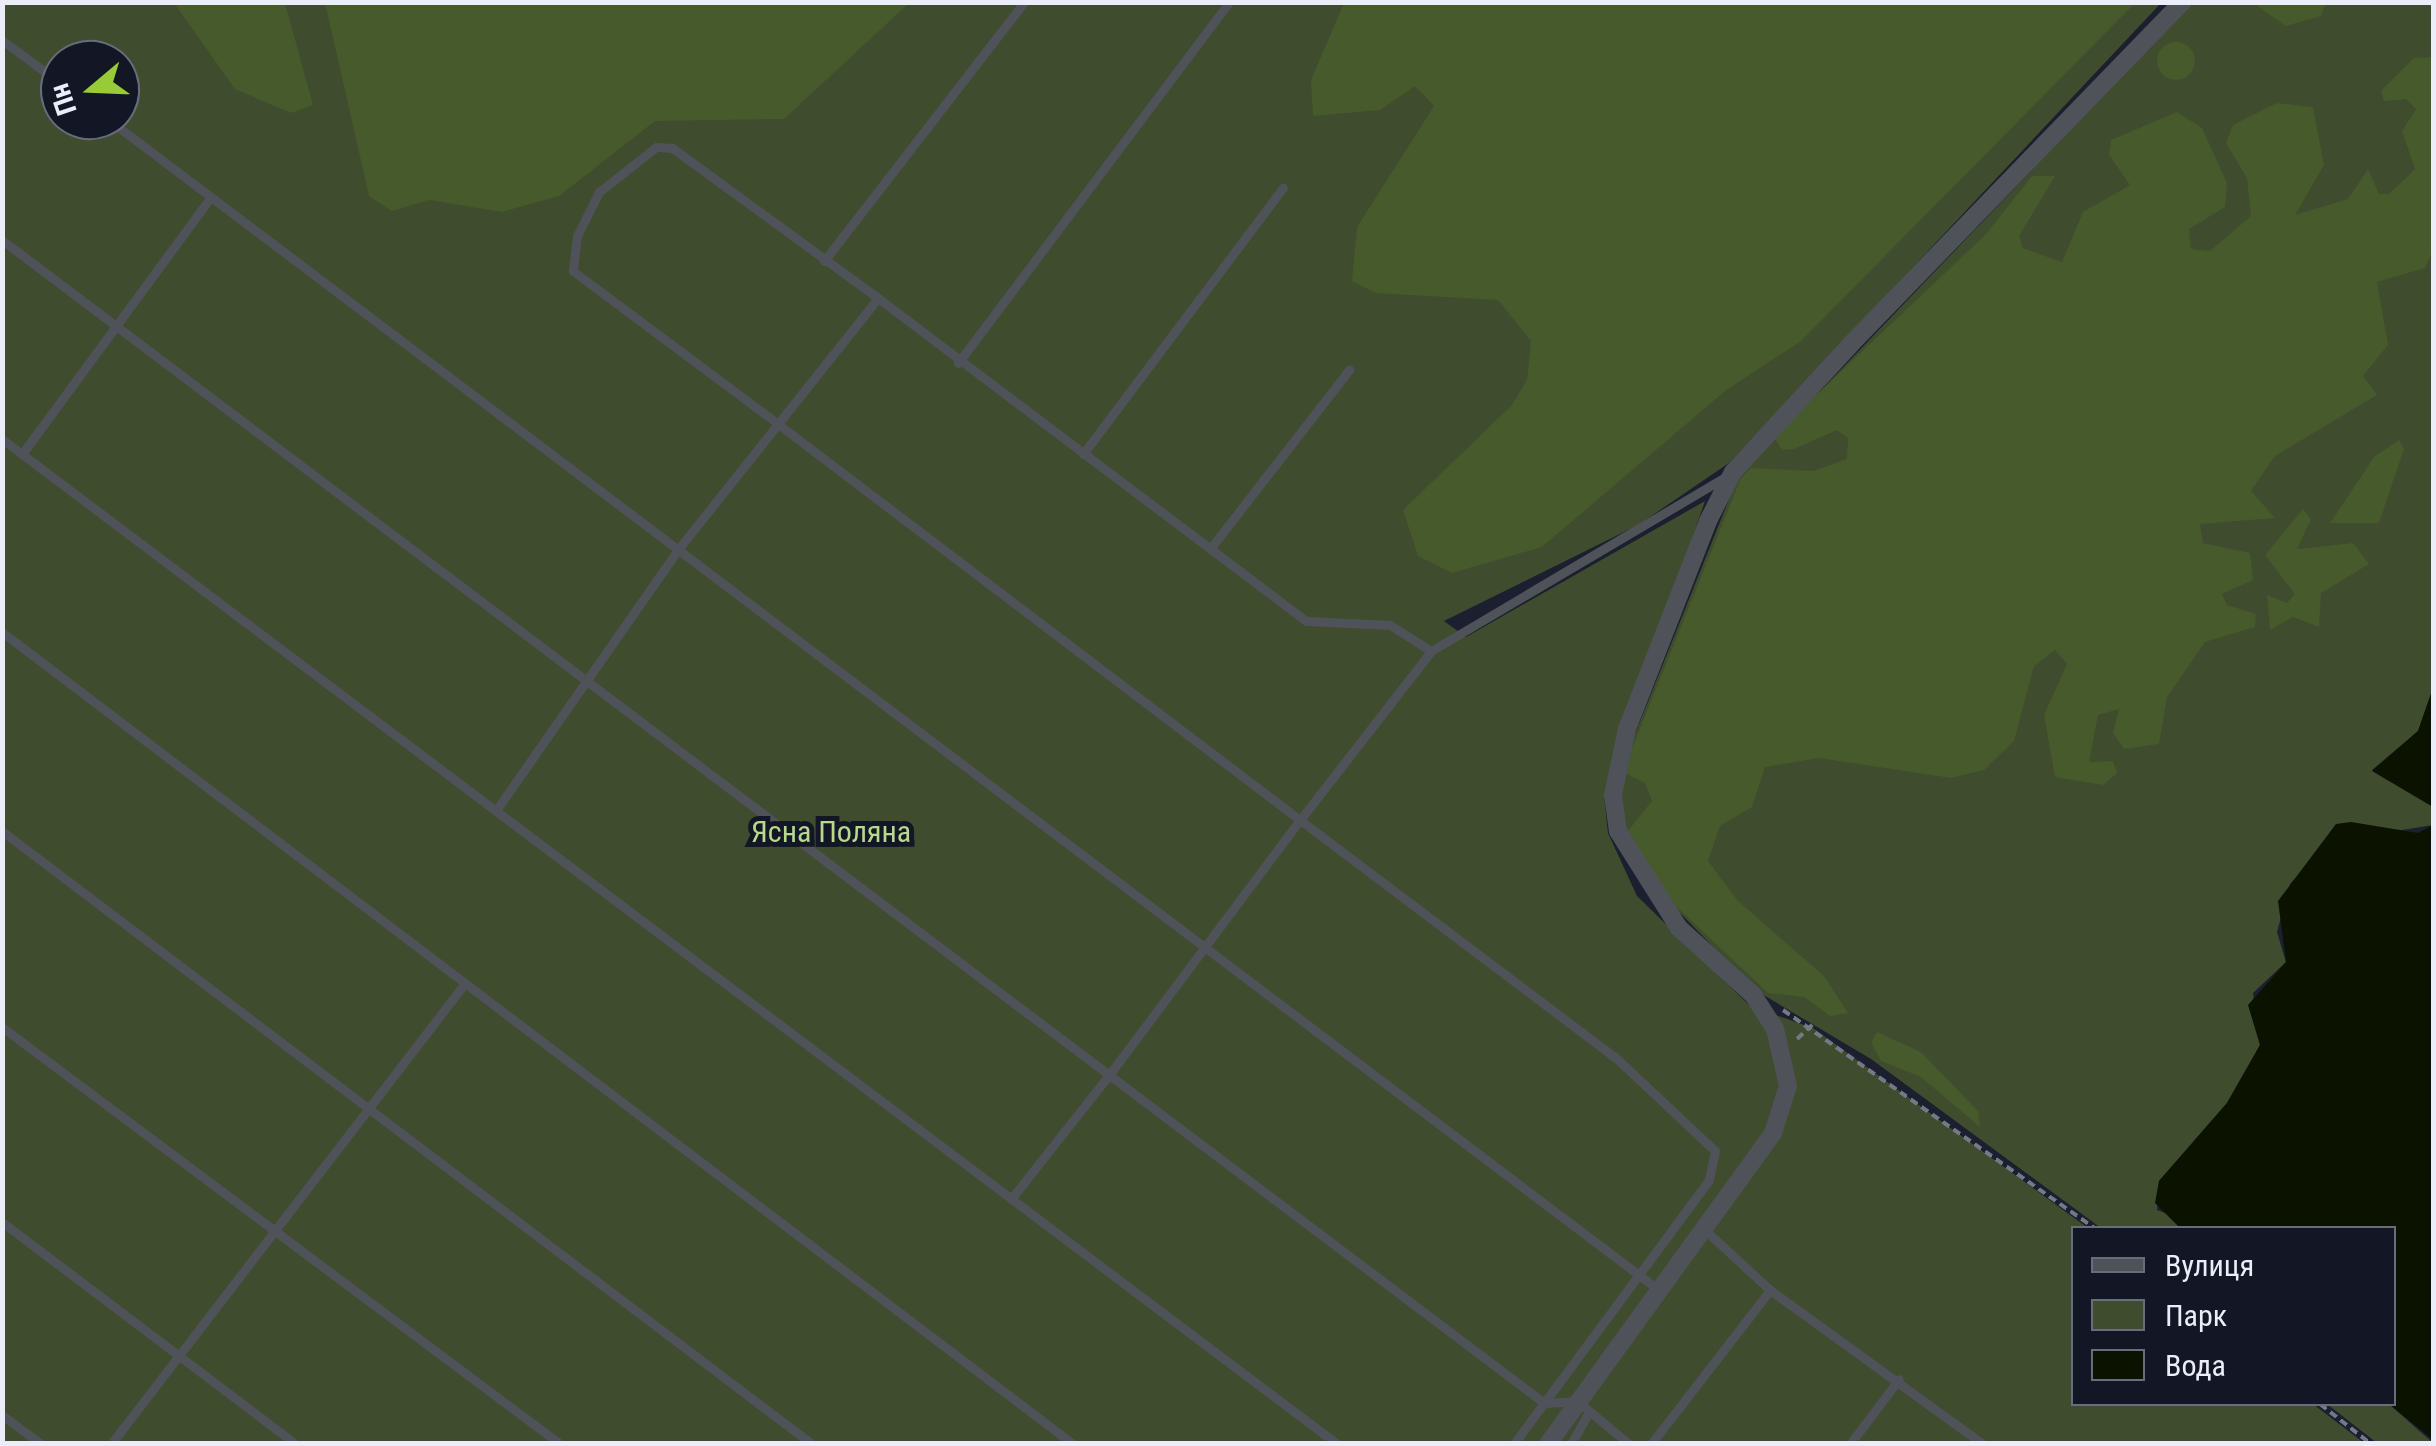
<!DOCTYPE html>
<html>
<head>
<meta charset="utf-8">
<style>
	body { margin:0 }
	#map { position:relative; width:2436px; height:1446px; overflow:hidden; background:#1b1f2f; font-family:"Roboto Condensed",sans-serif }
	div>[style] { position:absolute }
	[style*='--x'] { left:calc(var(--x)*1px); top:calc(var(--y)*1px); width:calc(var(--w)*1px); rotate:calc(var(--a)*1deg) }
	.green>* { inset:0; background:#3f4c2d }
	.forest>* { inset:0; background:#475a2c }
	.round { border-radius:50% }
	.water>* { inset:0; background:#0b1300 }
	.path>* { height:4px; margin-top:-2px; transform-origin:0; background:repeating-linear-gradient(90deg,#757886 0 8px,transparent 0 13px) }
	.lane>* { height:9px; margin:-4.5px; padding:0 4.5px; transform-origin:4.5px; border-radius:4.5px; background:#50525a }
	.street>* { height:18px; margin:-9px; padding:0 9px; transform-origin:9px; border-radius:9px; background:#50525a }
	span { translate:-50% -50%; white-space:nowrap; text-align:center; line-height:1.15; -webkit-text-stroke:10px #121625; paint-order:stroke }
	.park-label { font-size:30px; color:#b8d88e }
	.frame { position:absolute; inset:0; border:5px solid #ebeef9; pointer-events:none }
	.legend { position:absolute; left:2071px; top:1226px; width:325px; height:180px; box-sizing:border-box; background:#121625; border:2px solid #696c7a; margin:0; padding:12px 18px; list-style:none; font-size:30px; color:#ebeef9 }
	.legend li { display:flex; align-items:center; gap:20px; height:50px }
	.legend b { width:50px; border:2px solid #696c7a }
	.north { position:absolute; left:40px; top:40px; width:100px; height:100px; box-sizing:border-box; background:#121625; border:2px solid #696c7a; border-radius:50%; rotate:251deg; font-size:28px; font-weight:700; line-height:40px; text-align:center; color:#ebeef9 }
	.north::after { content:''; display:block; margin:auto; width:35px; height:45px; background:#98cb37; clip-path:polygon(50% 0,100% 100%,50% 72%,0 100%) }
</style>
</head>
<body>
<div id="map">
	<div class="green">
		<div style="clip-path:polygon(evenodd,3px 3px,2161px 3px,1729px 463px,1638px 525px,1444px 621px,1466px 637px,1705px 501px,1604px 795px,1608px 833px,1637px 896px,1750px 1006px,1813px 1028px,2088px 1228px,2074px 1228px,2074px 1404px,2313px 1404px,2364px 1443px,3px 1444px,3px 3px,60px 60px,120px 60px,120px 120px,60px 120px,60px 60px)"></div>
		<div style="clip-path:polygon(2192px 3px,2433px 3px,2433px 688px,2418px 731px,2372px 770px,2433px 806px,2433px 825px,2328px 842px,2290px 884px,2277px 932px,2286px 962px,2253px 993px,2260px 1045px,2227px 1103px,2159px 1181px,2157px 1210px,2208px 1228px,2101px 1228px,1871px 1059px,1755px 990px,1653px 885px,1624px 830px,1620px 796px,1635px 734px,1738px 477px)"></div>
		<div style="clip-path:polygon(2327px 1404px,2389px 1404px,2433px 1443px,2377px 1443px)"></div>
	</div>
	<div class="forest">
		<div style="clip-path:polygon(174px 3px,285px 3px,313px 105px,291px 113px,235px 89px)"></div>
		<div style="clip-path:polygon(325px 3px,909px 3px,784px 119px,655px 121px,559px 196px,502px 212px,429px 200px,392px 211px,369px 196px)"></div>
		<div style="clip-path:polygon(1344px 3px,1344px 2px,2135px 3px,1801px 341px,1725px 391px,1542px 547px,1452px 573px,1418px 556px,1403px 510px,1511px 406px,1527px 380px,1531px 341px,1498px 300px,1376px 293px,1352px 281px,1357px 227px,1434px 106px,1415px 86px,1380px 110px,1313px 116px,1311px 80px)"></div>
		<div style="clip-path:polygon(2253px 3px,2326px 3px,2321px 16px,2286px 26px)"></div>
		<div class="round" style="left:2157px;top:42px;width:38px;height:38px"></div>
		<div style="clip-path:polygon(2433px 57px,2433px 250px,2425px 268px,2377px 282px,2388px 345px,2363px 376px,2377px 395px,2275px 456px,2251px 491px,2275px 518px,2200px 524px,2203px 543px,2250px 553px,2253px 580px,2222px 594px,2227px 605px,2256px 614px,2255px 627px,2205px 642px,2167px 697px,2159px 744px,2124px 749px,2113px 733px,2119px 709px,2098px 715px,2089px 762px,2113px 761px,2117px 773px,2103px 785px,2055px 777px,2044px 715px,2067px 664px,2055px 650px,2034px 666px,2014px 741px,1984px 770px,1951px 778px,1819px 758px,1765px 767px,1752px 807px,1720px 826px,1708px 861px,1738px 901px,1824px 976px,1848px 1013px,1830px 1016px,1804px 997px,1768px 993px,1661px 892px,1627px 832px,1652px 801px,1645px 783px,1627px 774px,1631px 751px,1741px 478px,1751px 468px,1813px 471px,1847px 459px,1848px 438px,1837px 430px,1794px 449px,1782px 450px,1773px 436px,1986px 234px,2032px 176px,2055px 176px,2019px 236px,2023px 248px,2062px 262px,2083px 212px,2130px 185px,2109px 155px,2111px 140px,2177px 112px,2202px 128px,2227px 183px,2225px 207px,2189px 229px,2191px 249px,2210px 251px,2251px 216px,2247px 178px,2226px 143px,2233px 125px,2277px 103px,2313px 107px,2324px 165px,2295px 215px,2348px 199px,2368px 169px,2379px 194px,2389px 194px,2415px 169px,2402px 131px,2416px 109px,2406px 99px,2384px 101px,2381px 91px,2414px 58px)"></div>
		<div style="clip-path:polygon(2399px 440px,2404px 449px,2379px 523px,2330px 523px,2374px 457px)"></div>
		<div style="clip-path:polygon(2303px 509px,2311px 519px,2297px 549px,2353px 543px,2369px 564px,2321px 593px,2319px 627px,2293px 617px,2270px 630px,2267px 595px,2287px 603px,2295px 594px,2265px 555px)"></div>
		<div style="clip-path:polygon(1877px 1032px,1921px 1052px,1978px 1111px,1980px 1127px,1921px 1077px,1881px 1061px,1871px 1042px)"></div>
	</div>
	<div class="water">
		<div style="clip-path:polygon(2433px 688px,2433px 807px,2372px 771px,2418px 731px)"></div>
		<div style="clip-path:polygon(2351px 822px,2418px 833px,2433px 825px,2433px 1440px,2389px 1404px,2394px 1228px,2178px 1226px,2155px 1203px,2159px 1181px,2227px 1103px,2260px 1045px,2248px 1005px,2286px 962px,2278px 901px,2336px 824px)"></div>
	</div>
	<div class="path">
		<div style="--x:1783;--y:1010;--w:380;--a:35"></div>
		<div style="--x:1797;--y:1039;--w:21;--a:-43"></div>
		<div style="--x:2320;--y:1404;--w:65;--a:38.1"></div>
	</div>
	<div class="lane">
		<div style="--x:2;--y:40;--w:72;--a:36.6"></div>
		<div style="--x:109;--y:120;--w:1943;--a:37.05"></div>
		<div style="--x:2;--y:240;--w:1931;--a:37.02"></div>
		<div style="--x:1544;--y:1403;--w:33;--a:-3"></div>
		<div style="--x:1577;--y:1401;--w:67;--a:39.6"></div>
		<div style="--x:824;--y:261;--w:327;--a:-52.3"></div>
		<div style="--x:958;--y:363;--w:451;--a:-53.1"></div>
		<div style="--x:2;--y:439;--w:1671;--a:36.97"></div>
		<div style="--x:22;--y:454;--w:319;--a:-53.7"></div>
		<div style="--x:1083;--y:454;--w:333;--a:-53.1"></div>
		<div style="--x:1210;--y:549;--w:227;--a:-52.2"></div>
		<div style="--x:2;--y:632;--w:1344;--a:37.17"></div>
		<div style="--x:1431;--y:651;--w:342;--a:-30.6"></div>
		<div style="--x:497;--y:809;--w:320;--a:-55.1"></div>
		<div style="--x:680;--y:547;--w:318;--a:-51.5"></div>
		<div style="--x:2;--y:831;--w:1016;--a:37.12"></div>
		<div style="--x:2;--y:1027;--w:697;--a:36.77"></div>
		<div style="--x:1011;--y:1199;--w:158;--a:-51.7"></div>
		<div style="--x:1109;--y:1075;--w:319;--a:-53.2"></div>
		<div style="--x:1300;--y:820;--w:214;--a:-52.2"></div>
		<div style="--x:1431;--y:651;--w:49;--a:-147.6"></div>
		<div style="--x:1390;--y:625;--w:84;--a:-177.3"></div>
		<div style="--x:1306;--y:621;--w:536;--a:-142.96"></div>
		<div style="--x:878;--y:298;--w:255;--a:-143.9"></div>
		<div style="--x:672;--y:148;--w:16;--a:-176"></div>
		<div style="--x:656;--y:147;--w:73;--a:141.7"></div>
		<div style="--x:599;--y:192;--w:49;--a:116.6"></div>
		<div style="--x:577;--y:236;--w:35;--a:97"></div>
		<div style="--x:573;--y:271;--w:261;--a:36.7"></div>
		<div style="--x:782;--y:427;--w:650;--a:37.19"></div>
		<div style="--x:1300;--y:820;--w:394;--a:37"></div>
		<div style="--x:1615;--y:1057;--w:137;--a:43.2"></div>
		<div style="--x:1715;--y:1151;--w:30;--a:102"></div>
		<div style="--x:1709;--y:1180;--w:328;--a:126.5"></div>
		<div style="--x:2;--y:1222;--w:368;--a:37.1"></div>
		<div style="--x:1705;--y:1230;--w:88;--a:42.7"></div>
		<div style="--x:1770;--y:1290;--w:263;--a:35.9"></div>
		<div style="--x:2;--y:1415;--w:49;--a:36.6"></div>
		<div style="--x:111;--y:1444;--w:581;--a:-52.48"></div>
		<div style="--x:1571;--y:1444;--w:37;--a:-61"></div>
		<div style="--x:1651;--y:1444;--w:195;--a:-52.3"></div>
		<div style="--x:1850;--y:1444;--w:81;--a:-53"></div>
	</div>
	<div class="street">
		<div style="--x:1548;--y:1444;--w:384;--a:-54.1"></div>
		<div style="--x:1773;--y:1133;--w:49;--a:-72.3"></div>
		<div style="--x:1788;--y:1086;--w:58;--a:-102.8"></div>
		<div style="--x:1775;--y:1029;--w:40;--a:-122.9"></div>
		<div style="--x:1753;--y:995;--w:100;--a:-137.8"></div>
		<div style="--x:1679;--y:928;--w:115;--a:-122.2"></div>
		<div style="--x:1618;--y:831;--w:36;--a:-98"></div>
		<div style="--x:1613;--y:795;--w:67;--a:-78"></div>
		<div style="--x:1627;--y:729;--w:223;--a:-68.7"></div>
		<div style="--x:1708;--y:521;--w:55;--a:-63"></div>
		<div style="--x:1733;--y:472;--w:174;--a:-47.3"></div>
		<div style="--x:1851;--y:344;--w:477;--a:-45.9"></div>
	</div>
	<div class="park-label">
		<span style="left:831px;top:832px">Ясна Поляна</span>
	</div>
	<div class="frame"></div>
	<ul class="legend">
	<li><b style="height:12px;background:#50525a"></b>Вулиця</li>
	<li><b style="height:28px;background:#3f4c2d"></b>Парк</li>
	<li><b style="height:28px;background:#0b1300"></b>Вода</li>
	</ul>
	<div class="north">Пн</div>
</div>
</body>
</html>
